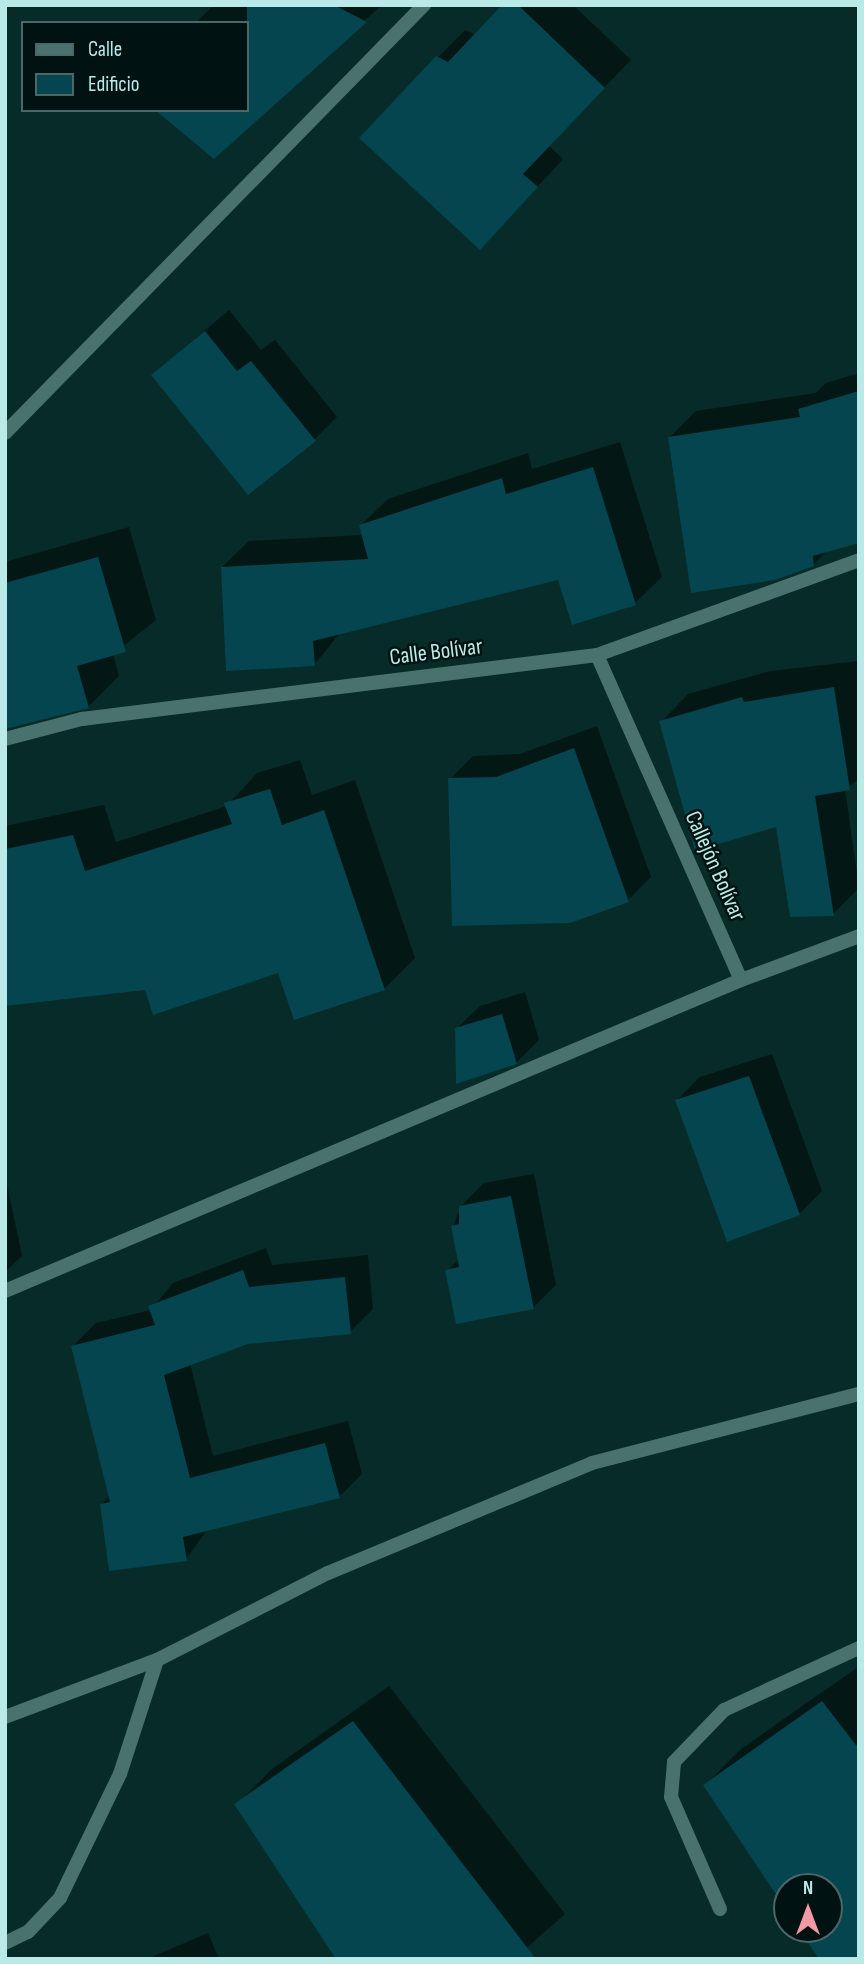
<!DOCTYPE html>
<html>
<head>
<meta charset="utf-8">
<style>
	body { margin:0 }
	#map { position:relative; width:864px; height:1964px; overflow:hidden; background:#062b29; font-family:"Sofia Sans Condensed",sans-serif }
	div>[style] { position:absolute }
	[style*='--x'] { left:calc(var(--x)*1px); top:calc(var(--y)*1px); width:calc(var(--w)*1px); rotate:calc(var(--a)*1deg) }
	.shadow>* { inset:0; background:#0007 }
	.building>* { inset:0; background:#04454f }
	.street>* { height:14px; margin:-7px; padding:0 7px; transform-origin:7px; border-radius:7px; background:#49726f }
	span { translate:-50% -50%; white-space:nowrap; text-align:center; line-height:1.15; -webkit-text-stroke:5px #001211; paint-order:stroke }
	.street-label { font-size:23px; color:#b9eae7 }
	.frame { position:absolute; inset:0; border:7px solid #b9eae7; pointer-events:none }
	.legend { position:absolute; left:21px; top:21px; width:228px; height:91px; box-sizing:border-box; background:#001211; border:2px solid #4a6867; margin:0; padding:9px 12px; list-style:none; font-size:21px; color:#b9eae7 }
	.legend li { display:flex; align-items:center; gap:14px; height:35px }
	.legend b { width:35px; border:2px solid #4a6867 }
	.north { position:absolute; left:773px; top:1873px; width:70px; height:70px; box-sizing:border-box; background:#001211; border:2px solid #4a6867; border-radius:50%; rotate:0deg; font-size:19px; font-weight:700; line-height:28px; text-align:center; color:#b9eae7 }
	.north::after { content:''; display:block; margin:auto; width:24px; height:32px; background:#f49aa6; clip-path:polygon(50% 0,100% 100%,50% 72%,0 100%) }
</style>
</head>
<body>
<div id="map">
	<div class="shadow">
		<div style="clip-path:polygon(214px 5px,382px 5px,214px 157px,247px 110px,247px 23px,195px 23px)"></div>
		<div style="clip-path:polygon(504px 5px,573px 5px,631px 60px,548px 145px,563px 159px,507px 220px,438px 57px,465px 30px,475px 35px)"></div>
		<div style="clip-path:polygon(229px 310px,261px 350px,275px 340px,337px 417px,314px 440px,153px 375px)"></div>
		<div style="clip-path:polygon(859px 373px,859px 542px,827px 551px,813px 565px,670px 437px,696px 411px,816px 393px,826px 383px)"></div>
		<div style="clip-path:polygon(620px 442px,662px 577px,635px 603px,559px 578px,340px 633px,314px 665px,222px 567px,249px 541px,363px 535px,361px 525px,388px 499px,528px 453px,532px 469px)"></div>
		<div style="clip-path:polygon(129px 527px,156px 620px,113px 654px,119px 676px,88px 707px,5px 727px,5px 562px)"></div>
		<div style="clip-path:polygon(859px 661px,859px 779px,845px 789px,859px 888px,833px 914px,777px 825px,661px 722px,688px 694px,770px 671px)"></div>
		<div style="clip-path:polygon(597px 726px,651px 877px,628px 900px,450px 779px,473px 756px,520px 754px)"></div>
		<div style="clip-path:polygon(300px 760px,312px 795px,355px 780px,415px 958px,384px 989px,279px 971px,5px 1004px,5px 826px,104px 805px,116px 842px,227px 806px,257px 773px)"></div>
		<div style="clip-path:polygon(525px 992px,539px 1040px,516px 1063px,456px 1029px,480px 1006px)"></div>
		<div style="clip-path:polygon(772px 1054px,822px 1191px,799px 1214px,677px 1100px,700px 1077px)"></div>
		<div style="clip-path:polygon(534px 1174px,556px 1285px,533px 1308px,447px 1271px,459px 1259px,453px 1226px,461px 1206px,484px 1183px)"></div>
		<div style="clip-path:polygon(5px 1175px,22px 1256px,5px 1272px)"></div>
		<div style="clip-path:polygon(266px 1248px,272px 1265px,368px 1255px,373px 1309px,350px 1332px,248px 1342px,190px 1363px,213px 1456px,348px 1421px,362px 1474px,339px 1497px,208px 1529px,186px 1559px,102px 1504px,110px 1496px,73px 1346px,96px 1323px,151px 1310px,173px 1283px)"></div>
		<div style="clip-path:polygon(858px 1667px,859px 1667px,859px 1959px,801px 1929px,829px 1929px,829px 1887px,787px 1887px,787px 1908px,705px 1785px,741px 1749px)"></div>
		<div style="clip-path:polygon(389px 1686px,565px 1914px,514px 1959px,236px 1805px,272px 1769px)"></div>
		<div style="clip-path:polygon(208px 1933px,219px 1959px,147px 1959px)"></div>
	</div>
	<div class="building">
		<div style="clip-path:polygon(247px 5px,334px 5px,367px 22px,214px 159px,155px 110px,247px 110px)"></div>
		<div style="clip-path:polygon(502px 5px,518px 5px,605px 88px,523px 174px,538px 187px,480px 250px,359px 138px,436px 56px,448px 62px)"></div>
		<div style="clip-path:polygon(205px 331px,237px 371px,251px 361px,316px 441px,248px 495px,151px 375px)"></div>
		<div style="clip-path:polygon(859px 391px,859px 543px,813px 556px,814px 566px,775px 580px,691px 593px,668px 437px,800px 417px,798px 409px)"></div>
		<div style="clip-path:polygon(593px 467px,636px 605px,572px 625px,558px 580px,313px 641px,315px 666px,226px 671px,221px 567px,368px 559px,359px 525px,502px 478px,506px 494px)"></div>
		<div style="clip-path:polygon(98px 557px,126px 652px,77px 666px,89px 708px,5px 729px,5px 583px)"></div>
		<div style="clip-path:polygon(834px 687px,850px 790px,815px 796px,834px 916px,790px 917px,776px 827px,695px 851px,659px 721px,742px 697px,744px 702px)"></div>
		<div style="clip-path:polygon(574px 748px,629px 902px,570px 923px,452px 926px,448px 778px,496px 777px)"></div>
		<div style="clip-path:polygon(270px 789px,282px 825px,324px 810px,385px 990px,294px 1020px,278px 973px,153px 1015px,145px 990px,5px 1006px,5px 849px,73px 835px,85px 871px,232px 824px,224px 803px)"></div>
		<div style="clip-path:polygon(502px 1014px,517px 1064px,456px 1084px,455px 1028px)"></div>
		<div style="clip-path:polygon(749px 1076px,800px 1215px,727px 1242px,675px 1100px)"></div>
		<div style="clip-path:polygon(511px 1196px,534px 1309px,456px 1324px,445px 1270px,459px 1267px,451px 1226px,459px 1224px,459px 1206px)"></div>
		<div style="clip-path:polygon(243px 1270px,249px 1287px,345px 1277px,351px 1334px,248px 1344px,164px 1375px,190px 1478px,325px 1443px,340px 1498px,183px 1537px,187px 1561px,109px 1571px,100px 1504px,110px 1502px,71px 1346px,155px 1325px,148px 1306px)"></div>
		<div style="clip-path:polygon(822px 1701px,859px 1749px,859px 1959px,819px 1959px,799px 1929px,829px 1929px,829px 1887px,787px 1887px,787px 1911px,703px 1785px)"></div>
		<div style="clip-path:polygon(353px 1721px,536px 1959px,336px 1959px,234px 1804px)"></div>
	</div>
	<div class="street">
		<div style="--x:5;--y:433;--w:599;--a:-45.61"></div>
		<div style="--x:597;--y:655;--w:355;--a:66.1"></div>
		<div style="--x:741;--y:980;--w:126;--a:-20.4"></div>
		<div style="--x:5;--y:739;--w:80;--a:-14.6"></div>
		<div style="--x:82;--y:719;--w:519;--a:-7.08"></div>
		<div style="--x:597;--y:655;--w:279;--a:-19.9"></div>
		<div style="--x:5;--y:1291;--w:799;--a:-22.91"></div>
		<div style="--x:5;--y:1717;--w:162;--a:-20.6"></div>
		<div style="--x:157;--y:1660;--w:192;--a:-27"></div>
		<div style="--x:328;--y:1573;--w:286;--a:-22.6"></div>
		<div style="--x:592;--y:1463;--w:276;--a:-14.5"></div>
		<div style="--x:720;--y:1909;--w:122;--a:-113.6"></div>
		<div style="--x:671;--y:1797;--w:35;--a:-85"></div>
		<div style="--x:674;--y:1762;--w:72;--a:-46.1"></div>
		<div style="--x:724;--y:1710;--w:149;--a:-24.7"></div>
		<div style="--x:5;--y:1943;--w:25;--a:-26"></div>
		<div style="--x:28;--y:1932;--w:47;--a:-46.7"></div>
		<div style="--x:60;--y:1898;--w:138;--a:-64.2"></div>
		<div style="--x:120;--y:1774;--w:120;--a:-72"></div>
	</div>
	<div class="street-label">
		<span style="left:436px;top:652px;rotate:-7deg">Calle Bolívar</span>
		<span style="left:715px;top:866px;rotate:66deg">Callejón Bolívar</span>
	</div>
	<div class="frame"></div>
	<ul class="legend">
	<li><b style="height:9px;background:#49726f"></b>Calle</li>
	<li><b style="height:19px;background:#04454f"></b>Edificio</li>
	</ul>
	<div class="north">N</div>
</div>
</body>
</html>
